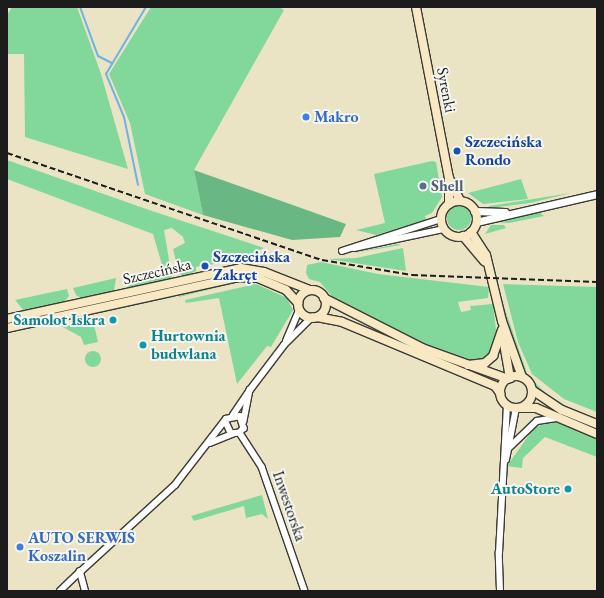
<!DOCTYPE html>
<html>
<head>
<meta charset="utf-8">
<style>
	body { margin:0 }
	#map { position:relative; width:604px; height:598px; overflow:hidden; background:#eae4c5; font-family:"EB Garamond",serif }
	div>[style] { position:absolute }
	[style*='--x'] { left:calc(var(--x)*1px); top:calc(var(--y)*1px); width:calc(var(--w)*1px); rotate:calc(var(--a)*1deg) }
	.green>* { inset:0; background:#82d79b }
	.round { border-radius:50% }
	.forest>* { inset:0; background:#69b883 }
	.stream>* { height:2px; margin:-1px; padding:0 1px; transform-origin:1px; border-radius:1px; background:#6db3e3 }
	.roads { filter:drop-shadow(1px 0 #3b3a35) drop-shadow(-1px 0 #3b3a35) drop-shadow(0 1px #3b3a35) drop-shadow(0 -1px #3b3a35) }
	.minor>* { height:5.5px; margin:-2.75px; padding:0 2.75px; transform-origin:2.75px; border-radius:2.75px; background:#fff }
	.tertiary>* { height:7px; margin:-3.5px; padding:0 3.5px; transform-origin:3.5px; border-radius:3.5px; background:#fff }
	.secondary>* { height:8px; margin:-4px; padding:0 4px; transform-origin:4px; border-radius:4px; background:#f8e8c3 }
	.secondary>.ring { margin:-4px; padding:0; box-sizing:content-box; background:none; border:8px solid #f8e8c3; border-radius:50% }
	.rail>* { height:2px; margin-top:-1px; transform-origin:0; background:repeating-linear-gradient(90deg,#1c1c1c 0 6px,transparent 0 9px) }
	.dots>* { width:11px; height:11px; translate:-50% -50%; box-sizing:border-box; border:2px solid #f6f6f2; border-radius:50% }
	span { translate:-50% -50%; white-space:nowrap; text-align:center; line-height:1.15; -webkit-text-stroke:4px #f6f6f2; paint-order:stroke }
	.street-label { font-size:16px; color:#1c1c1c }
	.shop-label { font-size:16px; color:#366cbe; font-weight:700 }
	.left { translate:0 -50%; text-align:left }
	.transit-label { font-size:16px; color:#164399; font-weight:700 }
	.service-label { font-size:16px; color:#4e5e75; font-weight:700 }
	.culture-label { font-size:16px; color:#0d838f; font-weight:700 }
	.right { translate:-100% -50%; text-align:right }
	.frame { position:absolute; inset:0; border:8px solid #1c1c1c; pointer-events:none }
</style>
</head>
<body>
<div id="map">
	<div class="green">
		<div style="clip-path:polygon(12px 7px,77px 7px,101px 74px,128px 169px,25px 137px,24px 54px,7px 54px,7px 15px)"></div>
		<div style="clip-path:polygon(151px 7px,279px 7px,284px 10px,194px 170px,203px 215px,145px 194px,130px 123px,109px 74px)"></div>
		<div style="clip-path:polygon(7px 160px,152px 211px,264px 248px,239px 260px,196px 267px,196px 271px,185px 276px,179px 274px,173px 249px,185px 243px,183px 237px,172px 228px,164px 230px,172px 278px,130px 288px,123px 283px,124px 276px,163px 268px,153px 234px,7px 179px)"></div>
		<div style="clip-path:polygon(432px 161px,436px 162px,442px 197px,432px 213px,425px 216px,426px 220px,376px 235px,356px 230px,385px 223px,374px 174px)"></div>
		<div style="clip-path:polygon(521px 179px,528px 199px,483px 204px,468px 193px)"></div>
		<div style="clip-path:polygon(571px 193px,530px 203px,489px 208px,489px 206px)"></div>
		<div class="round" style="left:447px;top:206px;width:24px;height:24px"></div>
		<div style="clip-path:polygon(538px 211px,544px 216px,509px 223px,492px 222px)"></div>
		<div style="clip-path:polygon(491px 225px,504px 225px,506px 228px,485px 234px)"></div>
		<div style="clip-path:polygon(397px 244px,401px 245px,348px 254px,353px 253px)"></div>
		<div style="clip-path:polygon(403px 248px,406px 271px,328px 259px,356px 258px)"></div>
		<div style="clip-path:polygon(321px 262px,378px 274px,489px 287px,488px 298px,458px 302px,461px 312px,471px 310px,470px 306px,493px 304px,497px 339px,492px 355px,476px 362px,419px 343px,335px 300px,320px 282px,309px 279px,306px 273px,307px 265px)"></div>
		<div style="clip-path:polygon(253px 275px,260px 277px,179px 297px,179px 294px)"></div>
		<div style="clip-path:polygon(116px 278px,114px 291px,82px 299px,76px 295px,73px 288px)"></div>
		<div style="clip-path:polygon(495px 280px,528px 376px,550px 397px,597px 421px,539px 392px,526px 378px,518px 364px)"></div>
		<div style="clip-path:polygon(256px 284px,287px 298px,293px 310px,271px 347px,267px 346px,237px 384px,219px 298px,186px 303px,185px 300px)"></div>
		<div style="clip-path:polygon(503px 284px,597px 287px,597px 412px,564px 399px,532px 374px,518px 342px)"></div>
		<div style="clip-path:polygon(67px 289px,69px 296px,64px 302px,24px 311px,15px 300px)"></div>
		<div style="clip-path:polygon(169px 294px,174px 297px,100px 313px,100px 311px)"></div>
		<div style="clip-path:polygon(87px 313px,91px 315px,28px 329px,28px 327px)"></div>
		<div style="clip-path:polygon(93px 320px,98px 342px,84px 345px,81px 337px,61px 326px)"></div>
		<div class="round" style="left:85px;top:351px;width:16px;height:16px"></div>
		<div style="clip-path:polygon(553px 420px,597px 437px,597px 457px,545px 437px,523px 458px,522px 468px,507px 466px,534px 428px)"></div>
		<div style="clip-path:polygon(262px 495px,268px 519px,262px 514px,246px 518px,244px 506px,194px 521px,191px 516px)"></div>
	</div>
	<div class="forest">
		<div style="clip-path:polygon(194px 170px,346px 224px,340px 237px,292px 240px,203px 215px)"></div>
	</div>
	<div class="stream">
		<div style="--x:80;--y:7;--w:52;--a:69.8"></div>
		<div style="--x:98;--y:56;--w:16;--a:27"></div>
		<div style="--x:138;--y:185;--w:69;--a:-101.6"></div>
		<div style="--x:124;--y:117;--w:47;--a:-112.7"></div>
		<div style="--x:106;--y:74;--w:78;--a:-59.2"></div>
	</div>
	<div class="roads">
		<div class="minor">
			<div style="--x:354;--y:248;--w:92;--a:-11.9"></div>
			<div style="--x:342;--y:251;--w:104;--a:-17.9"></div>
			<div style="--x:286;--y:341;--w:34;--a:-67"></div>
			<div style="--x:250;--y:390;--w:56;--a:-52.9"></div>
			<div style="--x:284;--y:345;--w:40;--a:-45"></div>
			<div style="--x:233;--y:415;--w:30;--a:-56"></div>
			<div style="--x:250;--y:390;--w:32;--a:101"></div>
			<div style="--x:240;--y:433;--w:40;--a:57.1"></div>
			<div style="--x:262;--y:467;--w:131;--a:70.9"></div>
			<div style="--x:210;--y:443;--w:24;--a:-22"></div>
			<div style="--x:510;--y:447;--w:37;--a:-44"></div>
			<div style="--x:537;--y:421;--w:19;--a:-9"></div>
			<div style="--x:506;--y:460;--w:53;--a:-79.1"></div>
			<div style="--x:60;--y:591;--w:28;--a:-44"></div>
			<div style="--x:85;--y:591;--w:20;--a:-105"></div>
			<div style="--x:80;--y:572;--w:129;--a:-42.5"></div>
			<div style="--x:175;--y:485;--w:83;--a:-52.3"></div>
			<div style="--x:226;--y:419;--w:14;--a:-12"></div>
			<div style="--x:240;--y:416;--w:13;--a:72"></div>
			<div style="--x:244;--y:428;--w:6;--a:129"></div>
			<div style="--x:240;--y:433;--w:9;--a:174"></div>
			<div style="--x:231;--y:434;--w:14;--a:-115"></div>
			<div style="--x:500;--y:591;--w:38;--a:-92"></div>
			<div style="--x:499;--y:553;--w:148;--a:-86.9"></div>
		</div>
		<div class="tertiary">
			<div style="--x:474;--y:211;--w:31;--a:2"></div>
			<div style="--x:476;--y:222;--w:124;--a:-13"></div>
		</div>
		<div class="secondary">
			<div style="--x:416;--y:7;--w:174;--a:79.1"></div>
			<div style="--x:449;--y:178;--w:26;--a:90"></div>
			<div style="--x:449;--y:178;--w:25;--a:64"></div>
			<div class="ring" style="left:441px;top:201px;width:28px;height:28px"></div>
			<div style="--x:471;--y:232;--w:27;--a:57"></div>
			<div style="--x:486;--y:255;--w:68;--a:76.4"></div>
			<div style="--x:502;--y:321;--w:59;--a:70.3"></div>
			<div style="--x:463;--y:236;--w:33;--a:50"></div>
			<div class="ring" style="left:298px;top:290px;width:20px;height:20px"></div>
			<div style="--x:324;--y:298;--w:110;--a:27"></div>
			<div style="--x:422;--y:348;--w:91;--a:19.8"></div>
			<div style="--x:317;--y:317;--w:25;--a:11"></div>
			<div style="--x:342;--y:322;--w:166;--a:22.7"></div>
			<div style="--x:495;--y:386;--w:9;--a:54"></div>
			<div style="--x:7;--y:319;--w:239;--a:-12.3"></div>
			<div style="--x:241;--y:268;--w:23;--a:10"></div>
			<div style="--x:264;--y:272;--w:49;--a:21.4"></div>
			<div style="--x:7;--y:328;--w:237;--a:-12.4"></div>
			<div style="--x:238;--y:277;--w:20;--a:3"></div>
			<div style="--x:258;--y:278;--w:30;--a:23"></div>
			<div style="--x:286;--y:290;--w:18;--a:47"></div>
			<div style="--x:503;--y:338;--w:41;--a:80.1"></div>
			<div style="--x:468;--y:365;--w:17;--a:-7"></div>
			<div style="--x:485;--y:363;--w:11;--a:-41"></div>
			<div style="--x:493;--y:356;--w:28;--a:-71"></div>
			<div class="ring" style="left:500px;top:376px;width:24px;height:24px"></div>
			<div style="--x:532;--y:390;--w:36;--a:34"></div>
			<div style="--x:562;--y:410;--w:38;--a:22"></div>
			<div style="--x:521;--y:408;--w:15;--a:0"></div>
			<div style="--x:536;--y:408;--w:66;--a:23.1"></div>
		</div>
	</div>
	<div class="rail">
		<div style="--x:7;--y:153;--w:333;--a:18.8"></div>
		<div style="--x:322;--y:260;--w:91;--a:9.5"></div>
		<div style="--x:412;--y:275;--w:185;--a:2.2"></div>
	</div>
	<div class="dots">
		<div style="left:306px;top:117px;background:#3f7fe0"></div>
		<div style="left:457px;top:151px;background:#1a4fb4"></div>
		<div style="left:423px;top:186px;background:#5c6f8a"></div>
		<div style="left:205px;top:266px;background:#1a4fb4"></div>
		<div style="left:113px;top:320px;background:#0f9aa8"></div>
		<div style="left:143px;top:345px;background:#0f9aa8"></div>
		<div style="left:568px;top:489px;background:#0f9aa8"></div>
		<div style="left:20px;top:547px;background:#3f7fe0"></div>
	</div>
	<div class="street-label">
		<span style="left:446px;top:90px;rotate:79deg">Syrenki</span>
		<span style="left:157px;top:272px;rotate:-13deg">Szczecińska</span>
		<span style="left:289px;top:506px;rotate:71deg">Inwestorska</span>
	</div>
	<div class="shop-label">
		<span class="left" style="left:314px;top:117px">Makro</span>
		<span class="left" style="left:28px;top:547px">AUTO SERWIS<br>Koszalin</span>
	</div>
	<div class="transit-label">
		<span class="left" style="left:465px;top:151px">Szczecińska<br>Rondo</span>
		<span class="left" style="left:213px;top:266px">Szczecińska<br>Zakręt</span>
	</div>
	<div class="service-label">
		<span class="left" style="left:431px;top:186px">Shell</span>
	</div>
	<div class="culture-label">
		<span class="right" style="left:105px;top:320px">Samolot Iskra</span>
		<span class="left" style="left:151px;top:345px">Hurtownia<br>budwlana</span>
		<span class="right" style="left:560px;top:489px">AutoStore</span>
	</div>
	<div class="frame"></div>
</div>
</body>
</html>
